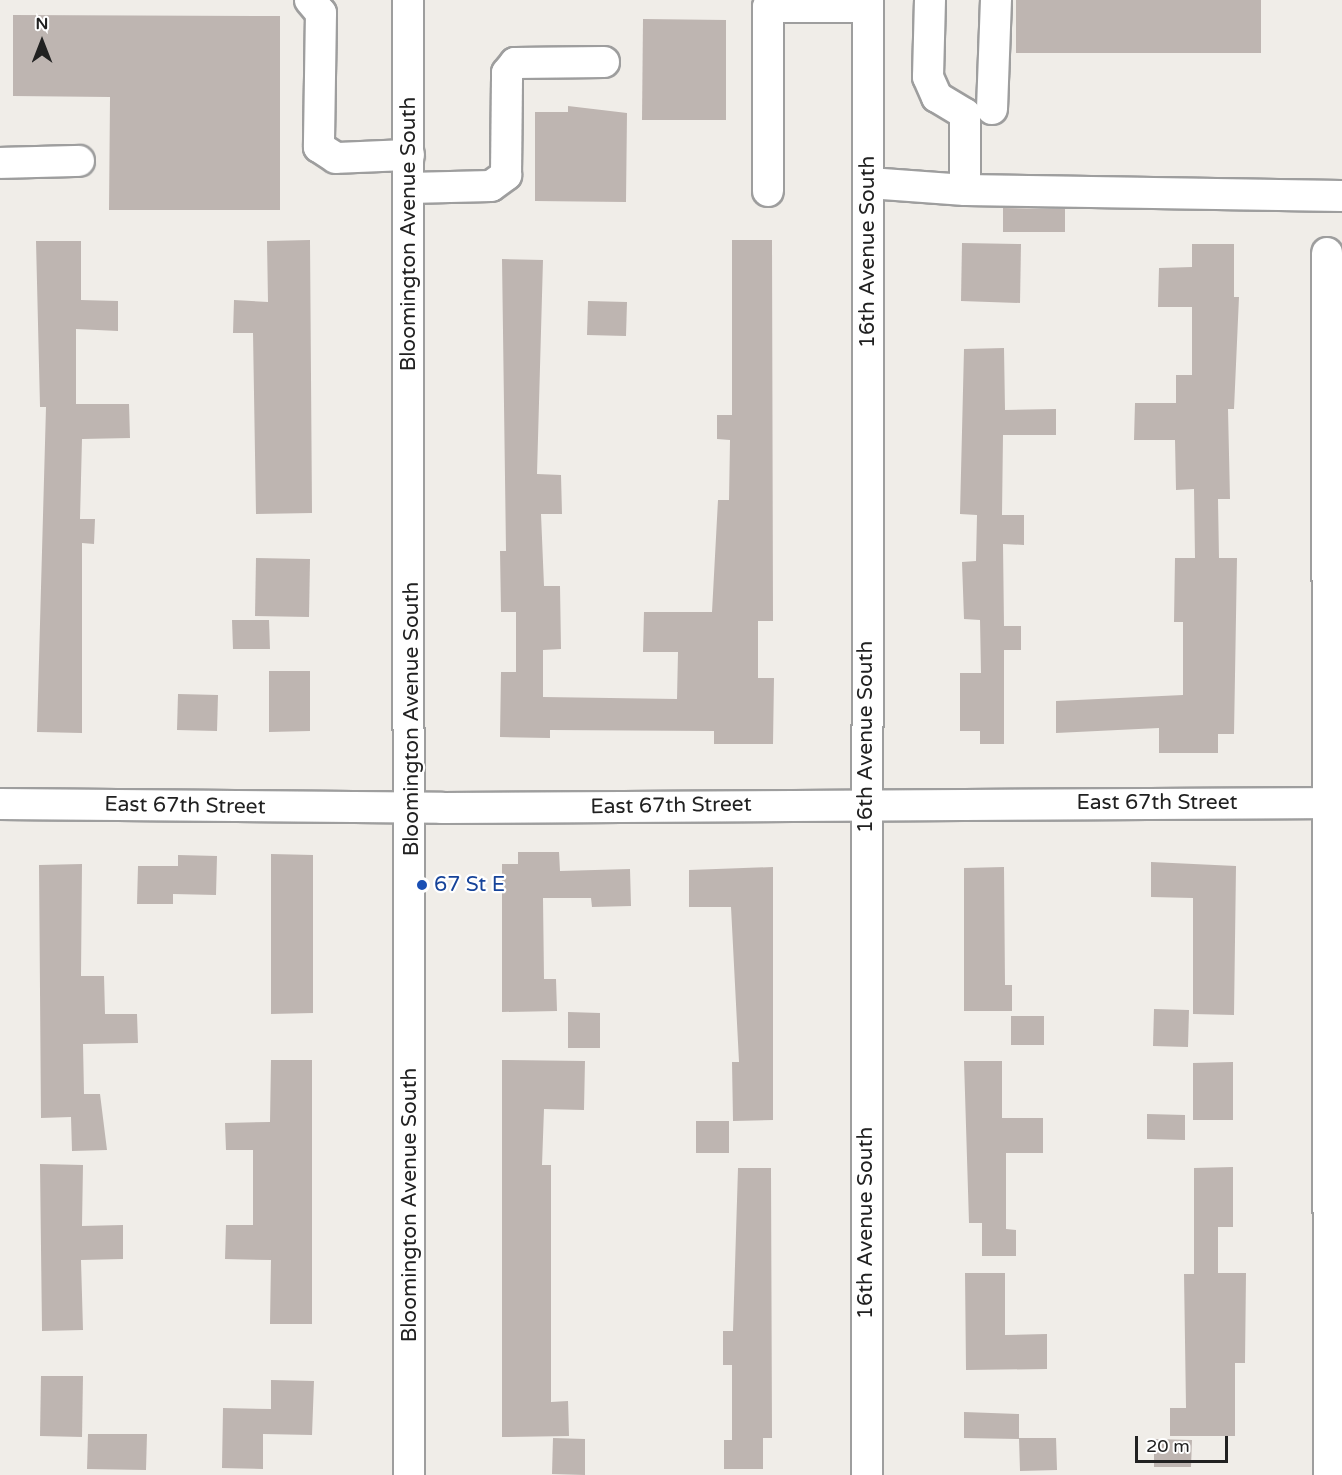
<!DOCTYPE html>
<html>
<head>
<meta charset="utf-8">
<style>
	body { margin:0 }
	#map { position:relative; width:1342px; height:1475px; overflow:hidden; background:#f0ede8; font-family:"Varela Round",sans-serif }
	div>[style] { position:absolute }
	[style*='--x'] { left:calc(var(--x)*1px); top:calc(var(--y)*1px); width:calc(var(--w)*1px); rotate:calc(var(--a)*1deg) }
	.building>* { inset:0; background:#beb5b1 }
	.roads { filter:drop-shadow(2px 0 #9e9e9e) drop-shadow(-2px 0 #9e9e9e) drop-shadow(0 2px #9e9e9e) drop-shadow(0 -2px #9e9e9e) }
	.minor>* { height:30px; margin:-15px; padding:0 15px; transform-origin:15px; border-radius:15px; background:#fff }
	.dots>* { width:16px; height:16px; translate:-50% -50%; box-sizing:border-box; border:3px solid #fff; border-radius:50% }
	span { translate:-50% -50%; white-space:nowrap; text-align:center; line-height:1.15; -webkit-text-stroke:4.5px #fff; paint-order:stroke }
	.street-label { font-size:21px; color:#212121 }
	.transit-label { font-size:21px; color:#164399 }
	.left { translate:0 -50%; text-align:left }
	.north { position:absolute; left:12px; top:12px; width:60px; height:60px; -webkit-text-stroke:4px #fff; paint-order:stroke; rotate:0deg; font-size:16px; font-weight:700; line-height:24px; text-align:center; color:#212121 }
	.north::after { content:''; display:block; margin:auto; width:21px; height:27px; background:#212121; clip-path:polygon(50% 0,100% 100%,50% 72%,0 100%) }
	.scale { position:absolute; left:1135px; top:1436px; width:93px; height:27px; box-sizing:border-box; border:3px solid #212121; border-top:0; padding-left:8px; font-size:18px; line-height:21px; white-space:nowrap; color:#212121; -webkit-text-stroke:4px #fff; paint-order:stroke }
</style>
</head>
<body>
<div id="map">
	<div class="building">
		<div style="clip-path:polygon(1016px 0,1261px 0,1261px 53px,1016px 53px)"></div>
		<div style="clip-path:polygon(13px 15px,280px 16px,280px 210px,109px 210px,110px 97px,13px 96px)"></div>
		<div style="clip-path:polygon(643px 19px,726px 20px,726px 120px,642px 120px)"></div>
		<div style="clip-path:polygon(568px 106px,627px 113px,626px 202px,535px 201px,535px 112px,568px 112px)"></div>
		<div style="clip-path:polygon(1003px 208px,1065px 209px,1065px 232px,1003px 232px)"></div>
		<div style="clip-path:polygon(310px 240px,312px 513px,256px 514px,253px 333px,233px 333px,234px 300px,268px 302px,267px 241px)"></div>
		<div style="clip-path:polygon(732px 240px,772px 240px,773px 621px,758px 621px,758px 678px,774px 678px,773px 744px,714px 744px,714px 731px,550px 730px,550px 738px,500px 737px,501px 672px,516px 672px,516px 612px,501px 612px,500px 551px,506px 551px,502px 259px,543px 260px,537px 474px,561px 475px,562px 514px,541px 514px,544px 586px,560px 586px,561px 649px,543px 650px,543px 697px,677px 699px,678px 652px,643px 652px,644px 612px,712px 612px,718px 500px,729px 500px,730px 440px,717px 439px,717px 415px,732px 415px)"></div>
		<div style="clip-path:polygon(36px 241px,81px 241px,81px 300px,118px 301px,118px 331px,76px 329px,76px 404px,129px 404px,130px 438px,82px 439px,80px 519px,95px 519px,94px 544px,82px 543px,82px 733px,37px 732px,46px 407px,40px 407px)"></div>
		<div style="clip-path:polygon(962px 243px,1021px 244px,1020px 303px,961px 301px)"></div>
		<div style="clip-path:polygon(1192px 244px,1234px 244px,1234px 297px,1239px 297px,1234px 409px,1228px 409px,1230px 499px,1218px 499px,1219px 558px,1237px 558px,1234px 734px,1218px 734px,1218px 753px,1159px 753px,1159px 728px,1056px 733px,1056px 701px,1183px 695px,1183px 622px,1174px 622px,1175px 558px,1195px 558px,1194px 489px,1176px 490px,1175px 440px,1134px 440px,1135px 403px,1176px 403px,1176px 375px,1192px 375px,1192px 307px,1158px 307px,1159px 268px,1192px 267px)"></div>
		<div style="clip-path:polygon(588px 301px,627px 302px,626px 336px,587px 335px)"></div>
		<div style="clip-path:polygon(1004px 348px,1005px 410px,1056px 409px,1056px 435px,1003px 435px,1002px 515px,1024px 515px,1024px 545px,1003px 544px,1004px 626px,1021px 626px,1021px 650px,1004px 650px,1004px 744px,980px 744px,980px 731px,960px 731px,960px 673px,981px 673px,980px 620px,964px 619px,962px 562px,976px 561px,977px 515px,960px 514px,964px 349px)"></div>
		<div style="clip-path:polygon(256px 558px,310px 559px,309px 617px,255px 616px)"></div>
		<div style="clip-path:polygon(232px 620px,269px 620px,270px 649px,233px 649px)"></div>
		<div style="clip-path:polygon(269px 671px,310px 671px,310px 731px,269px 732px)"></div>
		<div style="clip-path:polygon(178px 694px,218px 695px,217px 731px,177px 730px)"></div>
		<div style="clip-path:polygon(518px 852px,559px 852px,560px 871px,630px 869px,631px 906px,592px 907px,591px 898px,543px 898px,544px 979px,556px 979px,557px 1011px,502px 1012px,502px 864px,518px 864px)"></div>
		<div style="clip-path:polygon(271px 854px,313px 855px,313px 1013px,271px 1014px)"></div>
		<div style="clip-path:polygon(178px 855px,217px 856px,216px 895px,173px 894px,173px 904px,137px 904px,138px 866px,178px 866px)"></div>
		<div style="clip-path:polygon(1151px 862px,1236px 866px,1234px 1015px,1193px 1014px,1193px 898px,1151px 897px)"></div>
		<div style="clip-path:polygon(82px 864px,81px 976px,104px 976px,105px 1014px,137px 1014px,138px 1043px,83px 1044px,84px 1094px,100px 1094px,107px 1150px,72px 1151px,71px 1117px,41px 1118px,39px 865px)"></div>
		<div style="clip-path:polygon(773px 867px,773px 1120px,733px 1121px,732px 1062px,739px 1062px,731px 907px,689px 907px,689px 870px)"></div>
		<div style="clip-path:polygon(1004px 867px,1005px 985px,1012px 985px,1012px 1011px,964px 1011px,964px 868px)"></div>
		<div style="clip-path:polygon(1154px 1009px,1189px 1010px,1188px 1047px,1153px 1046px)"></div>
		<div style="clip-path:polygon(568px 1012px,600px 1013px,600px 1048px,568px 1048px)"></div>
		<div style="clip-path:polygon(1011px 1016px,1044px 1016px,1044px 1045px,1011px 1045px)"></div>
		<div style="clip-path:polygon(271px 1060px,312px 1060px,312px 1324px,270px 1324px,271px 1260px,225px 1259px,226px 1225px,253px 1225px,253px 1150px,226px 1150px,225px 1123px,270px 1122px)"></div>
		<div style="clip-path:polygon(502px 1060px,585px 1061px,584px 1110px,544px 1109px,542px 1165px,551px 1165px,551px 1402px,568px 1401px,569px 1436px,502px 1437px)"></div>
		<div style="clip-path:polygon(964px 1061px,1002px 1061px,1002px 1118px,1043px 1118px,1043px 1153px,1006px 1153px,1006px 1229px,1016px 1230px,1016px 1256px,982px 1256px,982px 1223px,969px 1223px)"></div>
		<div style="clip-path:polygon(1233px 1062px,1233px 1120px,1193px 1120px,1193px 1063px)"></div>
		<div style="clip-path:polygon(1147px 1114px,1185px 1115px,1185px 1140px,1147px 1139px)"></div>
		<div style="clip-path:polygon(696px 1121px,729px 1121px,729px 1153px,696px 1153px)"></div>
		<div style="clip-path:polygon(40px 1164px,83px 1165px,82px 1226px,123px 1225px,123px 1259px,81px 1260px,83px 1330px,42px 1331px)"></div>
		<div style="clip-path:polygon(1233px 1167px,1233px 1227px,1218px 1227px,1218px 1273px,1246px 1273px,1245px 1363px,1235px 1363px,1235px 1436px,1170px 1436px,1170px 1408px,1186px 1408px,1184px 1274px,1194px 1274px,1194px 1168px)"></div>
		<div style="clip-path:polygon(738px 1168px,771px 1168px,772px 1438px,763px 1438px,763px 1469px,724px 1469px,724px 1440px,732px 1440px,732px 1365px,723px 1365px,723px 1331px,733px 1331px)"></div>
		<div style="clip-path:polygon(965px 1273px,1005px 1273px,1005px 1335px,1047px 1334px,1047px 1369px,966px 1370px)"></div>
		<div style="clip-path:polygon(41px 1376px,83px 1376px,82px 1437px,40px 1436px)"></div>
		<div style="clip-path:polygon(271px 1380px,314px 1381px,312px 1435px,263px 1434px,263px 1469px,222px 1468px,223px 1408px,271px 1409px)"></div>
		<div style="clip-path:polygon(964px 1412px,1019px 1414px,1019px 1439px,964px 1438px)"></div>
		<div style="clip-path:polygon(88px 1434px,147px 1434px,146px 1470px,87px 1469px)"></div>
		<div style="clip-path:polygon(553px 1438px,585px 1439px,585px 1475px,552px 1474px)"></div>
		<div style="clip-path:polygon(1019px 1438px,1056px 1438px,1057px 1470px,1020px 1471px)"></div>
		<div style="clip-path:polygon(1154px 1439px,1192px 1440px,1191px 1467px,1154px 1467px)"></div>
	</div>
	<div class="roads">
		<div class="minor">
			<div style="--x:310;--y:0;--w:17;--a:50"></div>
			<div style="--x:321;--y:13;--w:134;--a:90.9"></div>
			<div style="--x:319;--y:147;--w:20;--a:33"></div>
			<div style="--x:336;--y:158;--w:73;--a:-2.4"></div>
			<div style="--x:408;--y:0;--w:1475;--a:89.96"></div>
			<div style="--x:930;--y:0;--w:77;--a:91.5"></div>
			<div style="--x:928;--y:77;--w:22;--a:66"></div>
			<div style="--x:937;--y:97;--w:33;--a:31"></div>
			<div style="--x:965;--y:114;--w:76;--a:90"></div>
			<div style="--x:992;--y:109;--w:109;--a:-87.9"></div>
			<div style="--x:0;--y:163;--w:79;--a:-1.5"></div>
			<div style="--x:869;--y:183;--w:96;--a:4.2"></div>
			<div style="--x:965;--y:190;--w:377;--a:0.9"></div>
			<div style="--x:409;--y:188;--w:82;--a:-1.4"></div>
			<div style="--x:491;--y:186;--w:19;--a:-36"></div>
			<div style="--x:506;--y:175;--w:102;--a:-89.4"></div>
			<div style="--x:507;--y:73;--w:13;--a:-51"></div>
			<div style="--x:515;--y:63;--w:89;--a:-0.6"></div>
			<div style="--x:768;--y:191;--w:184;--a:-90"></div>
			<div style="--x:768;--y:7;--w:100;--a:0"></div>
			<div style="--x:1327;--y:253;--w:1222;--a:89.91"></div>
			<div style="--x:0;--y:804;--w:442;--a:0.5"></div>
			<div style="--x:442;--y:808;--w:900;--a:-0.32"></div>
			<div style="--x:867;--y:1475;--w:1475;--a:-89.96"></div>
		</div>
	</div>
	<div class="dots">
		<div style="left:422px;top:885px;background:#1a4fb4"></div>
	</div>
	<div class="street-label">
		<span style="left:409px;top:234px;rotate:-90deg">Bloomington Avenue South</span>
		<span style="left:868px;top:252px;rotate:-90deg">16th Avenue South</span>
		<span style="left:412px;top:719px;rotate:-90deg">Bloomington Avenue South</span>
		<span style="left:866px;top:737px;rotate:-90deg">16th Avenue South</span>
		<span style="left:1157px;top:803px">East 67th Street</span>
		<span style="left:185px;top:806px;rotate:1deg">East 67th Street</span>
		<span style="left:671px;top:806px;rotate:-1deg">East 67th Street</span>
		<span style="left:410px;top:1205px;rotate:-90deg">Bloomington Avenue South</span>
		<span style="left:866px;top:1223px;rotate:-90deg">16th Avenue South</span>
	</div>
	<div class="transit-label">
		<span class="left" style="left:434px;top:885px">67 St E</span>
	</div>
	<div class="north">N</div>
	<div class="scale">20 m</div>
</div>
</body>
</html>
